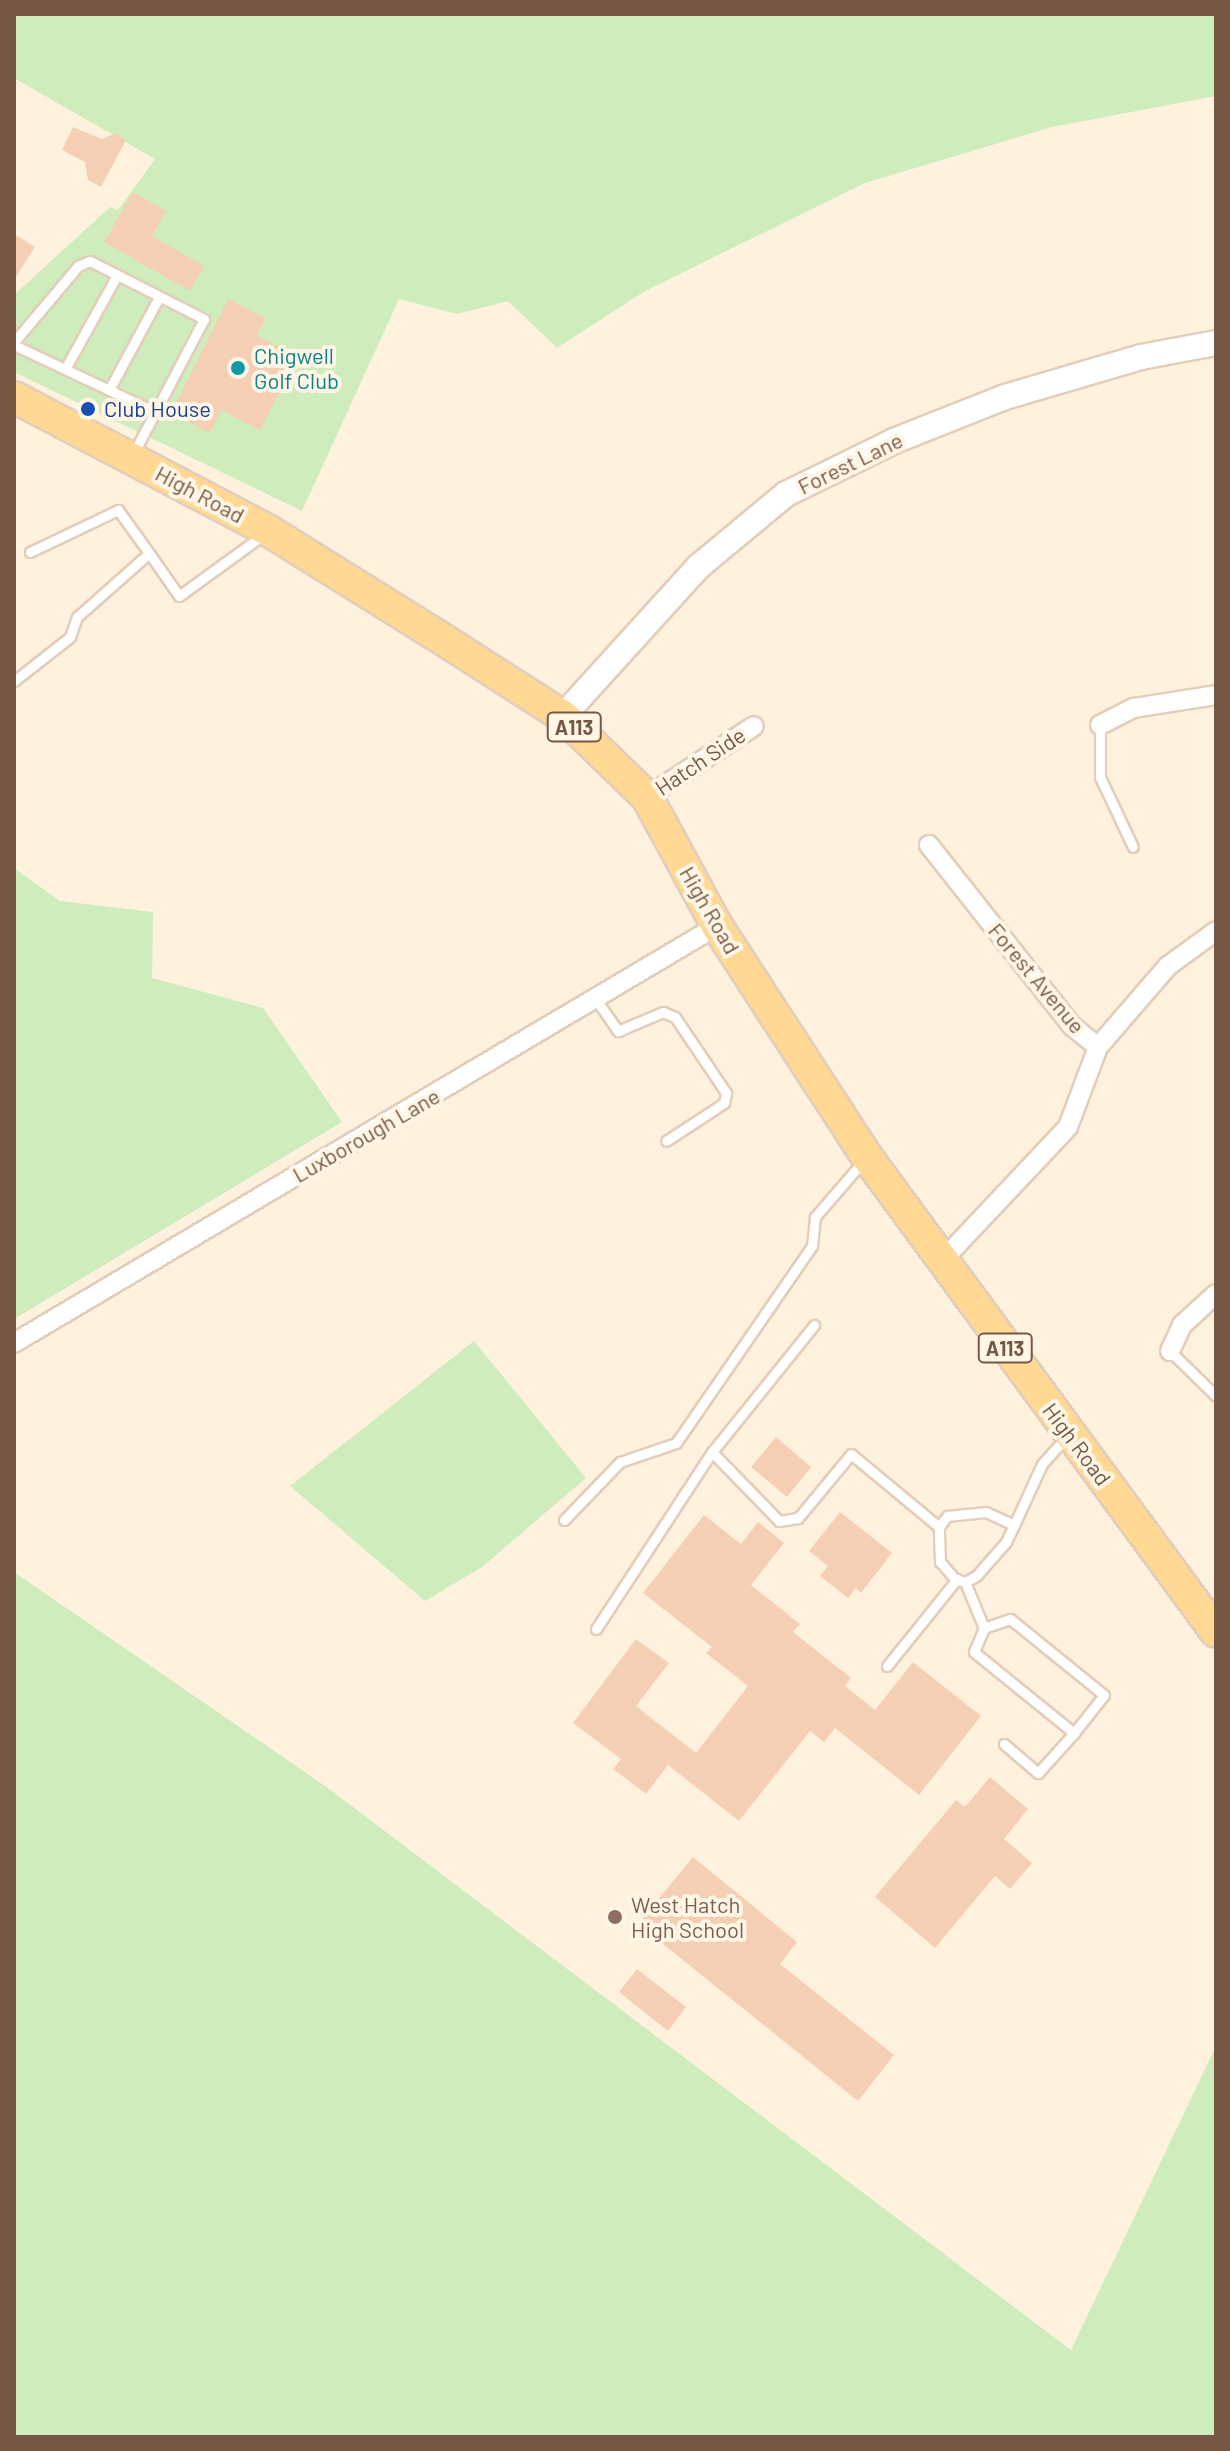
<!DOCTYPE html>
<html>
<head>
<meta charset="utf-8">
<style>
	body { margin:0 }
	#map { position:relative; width:1230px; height:2451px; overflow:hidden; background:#fef2de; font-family:Barlow,sans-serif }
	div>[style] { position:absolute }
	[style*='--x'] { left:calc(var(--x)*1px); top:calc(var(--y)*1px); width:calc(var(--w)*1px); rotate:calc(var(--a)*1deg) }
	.green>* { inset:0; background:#cfecbc }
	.building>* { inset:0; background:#f5cfb4 }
	.roads { filter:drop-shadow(2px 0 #e2ceba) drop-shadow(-2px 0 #e2ceba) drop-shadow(0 2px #e2ceba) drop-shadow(0 -2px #e2ceba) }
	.service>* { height:9px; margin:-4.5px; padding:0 4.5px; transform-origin:4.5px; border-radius:4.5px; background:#fff }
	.minor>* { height:18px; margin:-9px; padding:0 9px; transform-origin:9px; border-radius:9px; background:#fff }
	.tertiary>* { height:24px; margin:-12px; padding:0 12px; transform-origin:12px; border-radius:12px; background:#fff }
	.primary>* { height:30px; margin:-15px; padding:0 15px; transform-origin:15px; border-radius:15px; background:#ffd994 }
	.dots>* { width:22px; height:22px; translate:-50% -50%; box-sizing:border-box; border:4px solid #fff6e6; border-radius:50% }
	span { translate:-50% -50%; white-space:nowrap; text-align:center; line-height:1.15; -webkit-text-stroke:8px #fff6e6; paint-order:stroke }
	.shield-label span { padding:2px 6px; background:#fff6e6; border:2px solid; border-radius:6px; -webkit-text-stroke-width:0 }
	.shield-label { font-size:20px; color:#765745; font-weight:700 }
	.culture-label { font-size:22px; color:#0d838f }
	.left { translate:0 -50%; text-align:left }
	.transit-label { font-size:22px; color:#164399 }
	.street-label { font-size:22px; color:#765745 }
	.education-label { font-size:22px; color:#785e54 }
	.frame { position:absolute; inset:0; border:16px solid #765745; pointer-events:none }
</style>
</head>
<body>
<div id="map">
	<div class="green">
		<div style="clip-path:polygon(14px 14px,1216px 14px,1216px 96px,1052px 127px,865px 183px,645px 291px,557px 348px,508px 301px,457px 314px,399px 299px,302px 511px,14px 372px,14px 295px,110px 207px,118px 210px,155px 159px,14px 78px)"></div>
		<div style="clip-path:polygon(14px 868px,60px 901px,153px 912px,152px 978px,263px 1008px,342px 1122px,14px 1319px)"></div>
		<div style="clip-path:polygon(474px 1341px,586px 1478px,482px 1567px,425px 1601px,290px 1486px)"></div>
		<div style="clip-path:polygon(14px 1572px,328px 1788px,1071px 2350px,1216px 2046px,1216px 2437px,14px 2437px)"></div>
	</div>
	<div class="building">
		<div style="clip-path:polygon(73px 127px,102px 139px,116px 133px,126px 140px,101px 187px,88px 180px,85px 162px,62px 150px)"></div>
		<div style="clip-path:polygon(133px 192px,166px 211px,152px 236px,204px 266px,190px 291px,104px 242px)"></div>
		<div style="clip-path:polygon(14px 234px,35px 247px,14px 280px)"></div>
		<div style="clip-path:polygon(228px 299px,266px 318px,257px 336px,281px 348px,274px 364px,290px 372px,260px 430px,221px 410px,210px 433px,171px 413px)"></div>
		<div style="clip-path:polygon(776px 1437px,811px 1467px,787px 1497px,751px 1467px)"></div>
		<div style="clip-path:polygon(840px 1512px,892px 1553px,861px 1593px,856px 1588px,848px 1598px,820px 1576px,828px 1566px,809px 1551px)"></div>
		<div style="clip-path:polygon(704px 1515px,741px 1544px,758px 1522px,784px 1543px,751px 1585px,800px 1624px,793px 1632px,851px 1678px,845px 1686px,875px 1710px,913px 1662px,981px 1716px,919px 1795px,835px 1728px,824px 1742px,810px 1731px,739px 1821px,668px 1765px,646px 1794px,613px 1769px,621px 1759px,573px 1723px,636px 1639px,669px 1663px,636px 1706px,696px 1753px,748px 1686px,706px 1653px,712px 1647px,643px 1593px)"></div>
		<div style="clip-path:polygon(990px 1777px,1028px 1809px,1004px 1839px,1032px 1863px,1010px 1889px,995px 1876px,935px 1948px,875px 1897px,956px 1800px,965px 1807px)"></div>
		<div style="clip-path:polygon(693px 1857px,797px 1942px,780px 1964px,894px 2055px,858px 2101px,638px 1924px)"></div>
		<div style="clip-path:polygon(637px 1969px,686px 2007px,668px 2031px,619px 1992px)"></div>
	</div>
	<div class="roads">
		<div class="service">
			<div style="--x:14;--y:342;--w:99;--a:-49.9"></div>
			<div style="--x:78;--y:266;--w:13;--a:-23"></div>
			<div style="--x:90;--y:261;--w:128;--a:27"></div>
			<div style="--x:204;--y:319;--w:153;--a:117.7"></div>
			<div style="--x:14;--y:345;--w:159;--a:25.3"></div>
			<div style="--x:65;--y:369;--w:107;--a:-61"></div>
			<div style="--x:109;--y:390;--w:106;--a:-61.7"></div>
			<div style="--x:30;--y:552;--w:98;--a:-25.5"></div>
			<div style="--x:118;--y:510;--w:53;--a:54.2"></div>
			<div style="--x:14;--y:681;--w:71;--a:-38.2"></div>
			<div style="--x:70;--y:637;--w:21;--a:-71"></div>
			<div style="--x:77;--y:617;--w:96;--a:-41.6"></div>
			<div style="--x:149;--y:553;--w:52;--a:55.1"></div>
			<div style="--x:179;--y:596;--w:104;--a:-36"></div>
			<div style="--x:1100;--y:725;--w:52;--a:90"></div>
			<div style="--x:1100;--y:777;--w:77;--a:64.8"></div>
			<div style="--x:597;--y:1001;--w:37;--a:55"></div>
			<div style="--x:618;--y:1031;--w:49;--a:-22.9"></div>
			<div style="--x:663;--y:1012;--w:13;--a:23"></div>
			<div style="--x:675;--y:1017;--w:92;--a:56.1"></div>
			<div style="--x:726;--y:1093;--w:10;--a:101"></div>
			<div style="--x:724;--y:1103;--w:69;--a:146.8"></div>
			<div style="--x:1170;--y:1351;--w:64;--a:44.4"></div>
			<div style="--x:712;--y:1452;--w:163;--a:-51.2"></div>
			<div style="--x:986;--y:1512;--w:31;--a:25"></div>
			<div style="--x:1014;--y:1525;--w:19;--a:115"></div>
			<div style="--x:1006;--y:1542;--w:45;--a:131.4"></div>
			<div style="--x:976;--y:1576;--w:13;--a:151"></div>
			<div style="--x:965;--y:1582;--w:10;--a:-163"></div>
			<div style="--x:955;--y:1579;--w:23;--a:-131"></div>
			<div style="--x:940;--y:1562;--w:35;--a:-92"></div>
			<div style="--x:939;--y:1527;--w:14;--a:-54"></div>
			<div style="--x:947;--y:1516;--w:39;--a:-6"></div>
			<div style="--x:564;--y:1520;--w:81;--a:-46"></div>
			<div style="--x:620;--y:1462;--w:59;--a:-18.7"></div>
			<div style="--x:676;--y:1443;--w:239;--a:-55.4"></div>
			<div style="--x:812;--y:1246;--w:29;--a:-84"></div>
			<div style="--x:815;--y:1217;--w:77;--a:-49.2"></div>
			<div style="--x:1014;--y:1525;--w:67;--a:-65.3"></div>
			<div style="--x:1042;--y:1464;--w:38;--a:-48"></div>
			<div style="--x:965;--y:1582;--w:50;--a:67.6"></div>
			<div style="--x:596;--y:1629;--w:212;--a:-56.8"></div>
			<div style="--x:712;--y:1452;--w:96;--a:45.8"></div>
			<div style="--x:779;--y:1521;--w:19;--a:-9"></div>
			<div style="--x:798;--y:1518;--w:83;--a:-50.4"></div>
			<div style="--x:851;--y:1454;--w:114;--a:39.7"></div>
			<div style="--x:887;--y:1666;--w:112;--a:-51.2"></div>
			<div style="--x:1004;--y:1744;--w:45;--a:40.5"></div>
			<div style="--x:1038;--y:1773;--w:54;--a:-48"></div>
			<div style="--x:1074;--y:1733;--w:48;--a:-51.7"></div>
			<div style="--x:1104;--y:1695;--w:121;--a:-141"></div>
			<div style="--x:1010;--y:1619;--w:28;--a:161"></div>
			<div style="--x:984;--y:1628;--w:26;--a:113"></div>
			<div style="--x:974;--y:1652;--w:129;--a:39"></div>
		</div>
		<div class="minor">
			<div style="--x:1100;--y:725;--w:38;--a:-27"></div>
			<div style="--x:1134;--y:708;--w:83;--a:-9"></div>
			<div style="--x:647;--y:797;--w:128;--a:-33.6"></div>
			<div style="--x:929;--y:845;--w:231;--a:51.7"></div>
			<div style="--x:1072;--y:1026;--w:33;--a:39"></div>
			<div style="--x:1098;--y:1047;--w:85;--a:110.6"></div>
			<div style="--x:1068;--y:1127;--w:185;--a:133.3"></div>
			<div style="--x:1098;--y:1047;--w:107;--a:-49.2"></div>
			<div style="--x:1168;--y:966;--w:59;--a:-36.1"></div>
			<div style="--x:14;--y:1343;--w:817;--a:-30.68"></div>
			<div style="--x:1170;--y:1351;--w:29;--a:-65"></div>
			<div style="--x:1182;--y:1325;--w:46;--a:-42.4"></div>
		</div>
		<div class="tertiary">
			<div style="--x:563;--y:716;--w:201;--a:-47.8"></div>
			<div style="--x:698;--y:567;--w:114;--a:-39.7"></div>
			<div style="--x:786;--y:494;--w:120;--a:-26.1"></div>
			<div style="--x:894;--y:441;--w:119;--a:-21.6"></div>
			<div style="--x:1005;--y:397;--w:142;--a:-16.4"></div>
			<div style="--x:1141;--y:357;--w:76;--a:-10.6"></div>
		</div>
		<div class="primary">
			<div style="--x:14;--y:397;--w:288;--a:27.7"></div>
			<div style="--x:269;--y:531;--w:193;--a:31.9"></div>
			<div style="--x:433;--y:633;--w:154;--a:32.6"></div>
			<div style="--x:563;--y:716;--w:117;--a:44"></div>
			<div style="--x:647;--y:797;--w:147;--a:61.5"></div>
			<div style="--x:717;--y:926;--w:275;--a:57"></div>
			<div style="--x:867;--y:1157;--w:589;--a:53.69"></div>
		</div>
	</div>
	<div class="dots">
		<div style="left:238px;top:368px;background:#0f9aa8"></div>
		<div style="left:88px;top:409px;background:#1a4fb4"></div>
		<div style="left:615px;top:1917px;background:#8d6e63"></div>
	</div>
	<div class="shield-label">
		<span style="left:574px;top:727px">A113</span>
		<span style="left:1005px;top:1348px">A113</span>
	</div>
	<div class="culture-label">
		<span class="left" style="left:254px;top:368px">Chigwell<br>Golf Club</span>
	</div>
	<div class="transit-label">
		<span class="left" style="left:104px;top:409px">Club House</span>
	</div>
	<div class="street-label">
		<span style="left:850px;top:463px;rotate:-26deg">Forest Lane</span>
		<span style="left:200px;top:494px;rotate:28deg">High Road</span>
		<span style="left:700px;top:761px;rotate:-34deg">Hatch Side</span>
		<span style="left:710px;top:910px;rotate:60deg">High Road</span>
		<span style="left:1037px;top:978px;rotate:50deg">Forest Avenue</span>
		<span style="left:366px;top:1135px;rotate:-30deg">Luxborough Lane</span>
		<span style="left:1077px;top:1444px;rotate:53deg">High Road</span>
	</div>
	<div class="education-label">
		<span class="left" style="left:631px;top:1917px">West Hatch<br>High School</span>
	</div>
	<div class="frame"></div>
</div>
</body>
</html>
